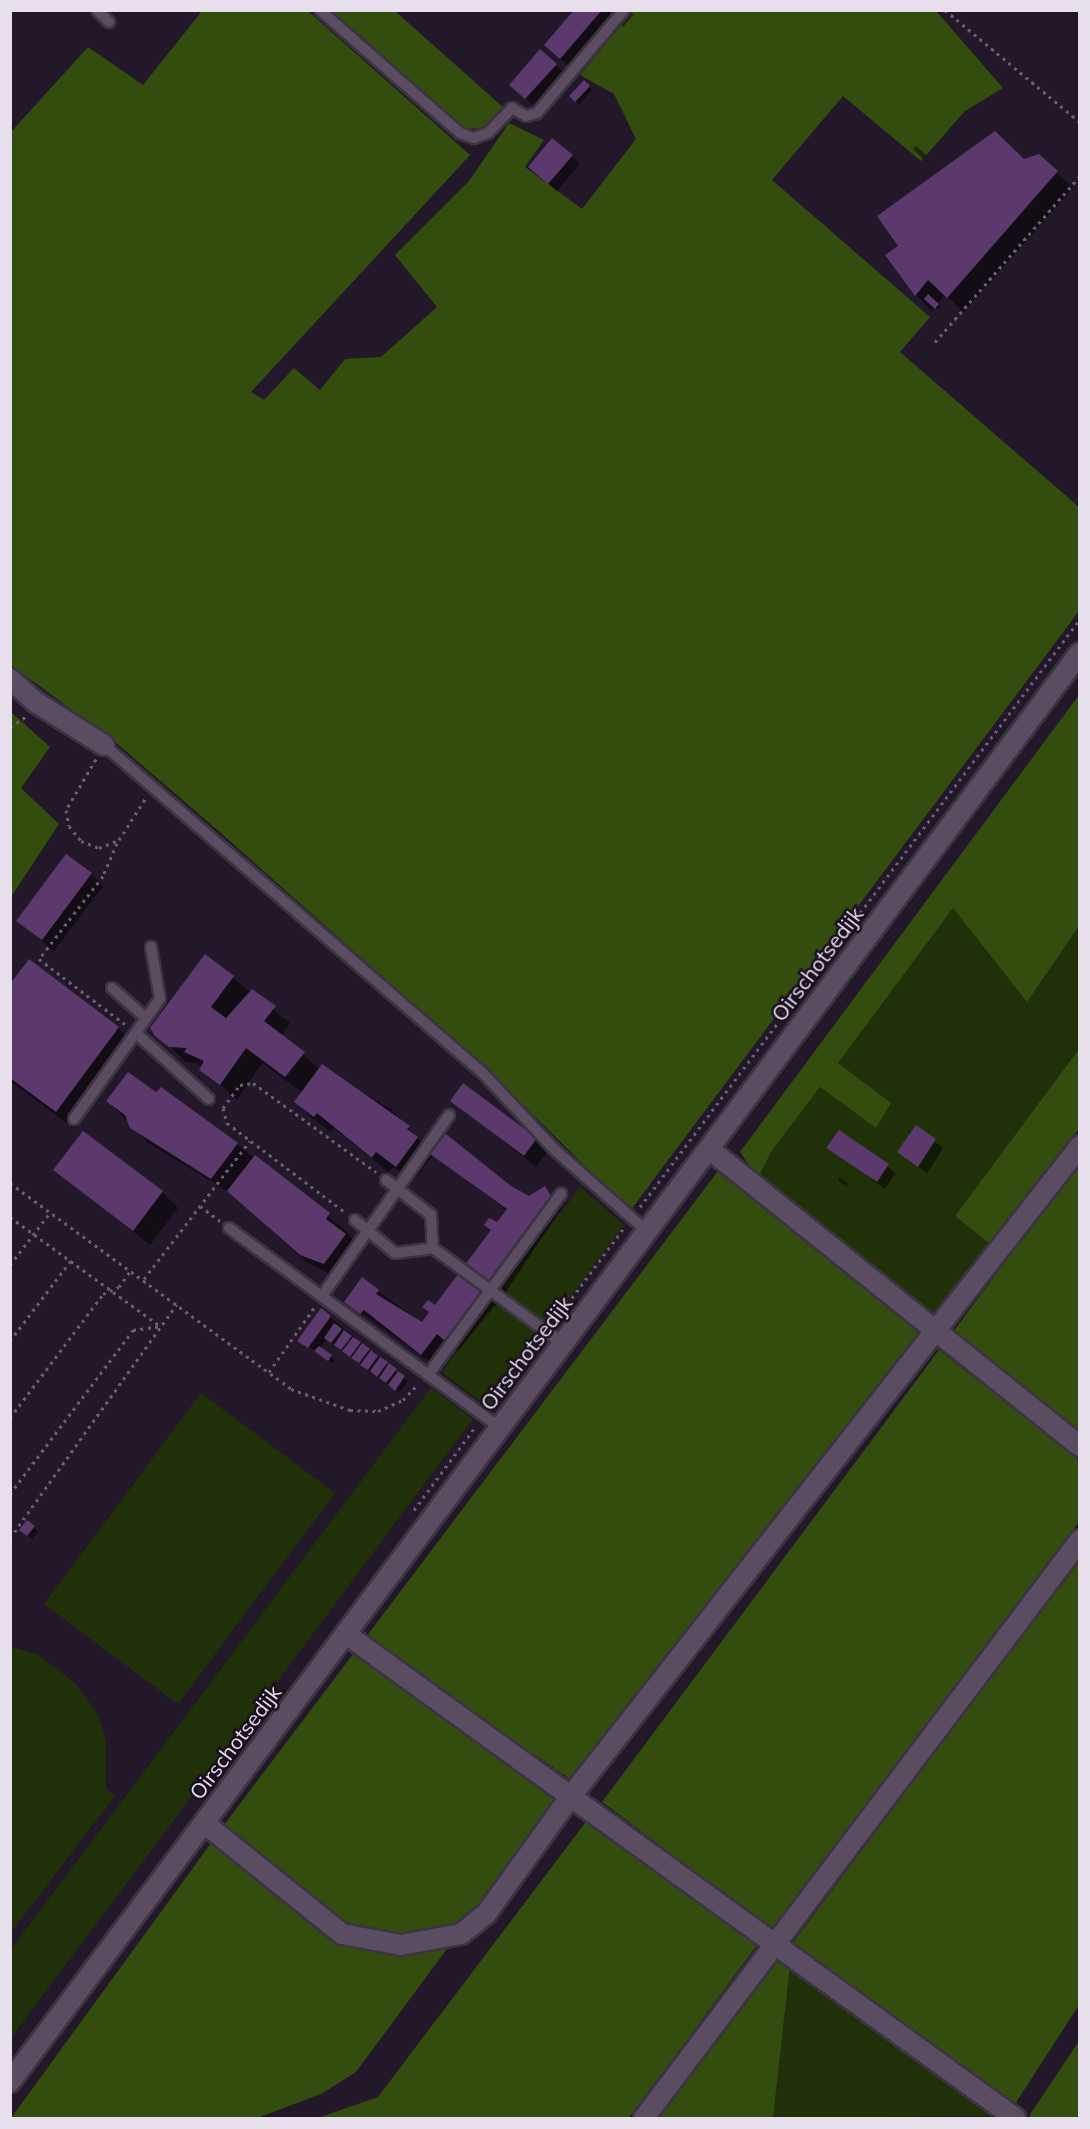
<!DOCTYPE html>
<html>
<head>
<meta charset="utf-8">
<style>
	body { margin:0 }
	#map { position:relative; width:1090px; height:2129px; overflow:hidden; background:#231829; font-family:Mulish,sans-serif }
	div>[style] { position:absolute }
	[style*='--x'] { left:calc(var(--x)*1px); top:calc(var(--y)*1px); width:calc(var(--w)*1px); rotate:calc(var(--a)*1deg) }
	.green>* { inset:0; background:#203009 }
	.forest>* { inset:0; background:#334d0f }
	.shadow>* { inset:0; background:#0007 }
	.building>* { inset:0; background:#5b396c }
	.path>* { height:3px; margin-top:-1.5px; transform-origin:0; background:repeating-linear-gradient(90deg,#695f6e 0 3px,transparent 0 7.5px) }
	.roads { filter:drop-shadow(2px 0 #3c3441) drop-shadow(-2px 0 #3c3441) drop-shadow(0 2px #3c3441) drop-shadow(0 -2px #3c3441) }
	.service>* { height:10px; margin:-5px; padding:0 5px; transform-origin:5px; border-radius:5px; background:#5a4d61 }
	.minor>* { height:20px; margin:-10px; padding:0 10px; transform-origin:10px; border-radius:10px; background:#5a4d61 }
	span { translate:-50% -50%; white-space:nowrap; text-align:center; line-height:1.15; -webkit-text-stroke:5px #1a0f1f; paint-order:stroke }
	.street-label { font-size:21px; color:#e7dfeb }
	.frame { position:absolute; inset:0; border:12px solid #e7dfeb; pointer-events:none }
</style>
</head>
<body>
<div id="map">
	<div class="green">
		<div style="clip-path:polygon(953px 908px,1027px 1002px,1079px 926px,1079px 1049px,955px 1216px,991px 1245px,937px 1318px,758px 1178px,771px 1152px,820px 1087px,876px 1127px,891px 1103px,837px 1063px)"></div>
		<div style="clip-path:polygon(580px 1187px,624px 1225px,549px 1325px,508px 1296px,505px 1286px)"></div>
		<div style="clip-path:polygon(492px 1305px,505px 1307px,541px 1334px,487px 1407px,442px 1372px)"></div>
		<div style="clip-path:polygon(431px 1388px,473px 1419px,11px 2038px,11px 1949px)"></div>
		<div style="clip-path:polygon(201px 1393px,335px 1493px,178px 1704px,44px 1604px)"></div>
		<div style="clip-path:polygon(11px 1647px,37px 1654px,74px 1682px,97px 1713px,106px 1741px,106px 1789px,115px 1796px,11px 1932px)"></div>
		<div style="clip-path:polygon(790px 1966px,995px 2116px,773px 2118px)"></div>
	</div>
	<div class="forest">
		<div style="clip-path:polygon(202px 11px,308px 11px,470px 155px,251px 392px,264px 400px,294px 368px,320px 390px,345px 359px,381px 357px,437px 307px,395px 255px,469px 181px,509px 123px,544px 140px,525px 167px,582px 209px,636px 139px,614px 94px,580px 75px,633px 11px,936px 11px,1003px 88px,965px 111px,921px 161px,843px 96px,772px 180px,930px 317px,900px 352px,1079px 507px,1079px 611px,630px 1211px,489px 1071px,214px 827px,114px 741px,11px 665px,11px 132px,88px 47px,143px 85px)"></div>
		<div style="clip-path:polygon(329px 11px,395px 11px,504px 108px,482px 129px,464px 128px)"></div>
		<div style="clip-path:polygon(1079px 695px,1079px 926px,1027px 1002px,953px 908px,838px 1063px,891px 1103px,876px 1128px,820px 1087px,771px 1152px,758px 1178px,740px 1152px)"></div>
		<div style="clip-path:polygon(11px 712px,50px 747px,21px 788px,59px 824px,11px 897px)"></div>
		<div style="clip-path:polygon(1079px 1049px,1079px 1129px,991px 1245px,955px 1216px)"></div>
		<div style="clip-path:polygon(1079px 1162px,1079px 1438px,953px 1332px)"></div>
		<div style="clip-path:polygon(718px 1171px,921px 1334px,571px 1780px,370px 1640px,559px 1797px,356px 2072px,321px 2094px,257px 2118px,11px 2118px,230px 1817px)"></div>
		<div style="clip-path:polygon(939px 1350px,1079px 1460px,1079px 1522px,772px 1929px,602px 1802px)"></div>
		<div style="clip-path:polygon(1079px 1560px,1079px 2005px,1015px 2104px,1009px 2104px,792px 1944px)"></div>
		<div style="clip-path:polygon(588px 1819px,758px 1944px,629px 2118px,318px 2118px,378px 2097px)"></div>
		<div style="clip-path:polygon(778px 1959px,790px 1966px,773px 2118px,657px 2118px)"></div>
		<div style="clip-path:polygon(1079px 2041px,1079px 2118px,1029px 2118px,1031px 2113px)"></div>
	</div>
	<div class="shadow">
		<div style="clip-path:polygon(576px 10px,634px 14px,623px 27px,615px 20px,573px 69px,558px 57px)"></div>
		<div style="clip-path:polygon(555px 65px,563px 72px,534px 106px,519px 92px)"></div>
		<div style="clip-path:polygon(584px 82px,592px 90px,579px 105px,571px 96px)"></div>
		<div style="clip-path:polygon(553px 140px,580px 164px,557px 191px,537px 174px)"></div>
		<div style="clip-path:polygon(916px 146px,927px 156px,923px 159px,913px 149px)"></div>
		<div style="clip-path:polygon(1038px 156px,1073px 188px,964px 312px,945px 295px,937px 304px,941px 308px,931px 310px,916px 295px,1023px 161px)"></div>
		<div style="clip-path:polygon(91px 874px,103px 886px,54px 951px,18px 920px)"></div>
		<div style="clip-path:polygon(205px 956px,290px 1023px,281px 1036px,320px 1069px,391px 1109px,433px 1154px,529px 1198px,543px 1187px,562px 1207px,506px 1292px,458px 1351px,450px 1345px,434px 1365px,346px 1302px,378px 1291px,423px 1324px,508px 1211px,433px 1155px,413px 1181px,393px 1167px,388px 1172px,334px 1128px,331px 1132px,312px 1118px,296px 1102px,303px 1093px,262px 1063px,237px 1100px,197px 1063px,186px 1062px,152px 1028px)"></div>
		<div style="clip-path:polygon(10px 986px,118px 1028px,134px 1044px,72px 1127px,10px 1081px)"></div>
		<div style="clip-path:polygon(157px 1095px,237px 1144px,345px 1230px,361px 1251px,340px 1279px,306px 1262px,229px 1192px,148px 1143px,108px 1101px)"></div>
		<div style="clip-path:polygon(452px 1101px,536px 1139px,548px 1151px,536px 1167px)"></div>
		<div style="clip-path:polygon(916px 1127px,943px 1148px,927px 1173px,899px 1152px)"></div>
		<div style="clip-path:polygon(839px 1132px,896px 1173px,885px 1189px,828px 1148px)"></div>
		<div style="clip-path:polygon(55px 1170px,162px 1192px,178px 1208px,150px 1245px)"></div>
		<div style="clip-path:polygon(839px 1177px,847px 1183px,846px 1186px,838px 1180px)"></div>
		<div style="clip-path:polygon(330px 1317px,408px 1381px,399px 1393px,327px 1339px,320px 1348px,335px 1360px,332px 1363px,299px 1340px)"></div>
		<div style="clip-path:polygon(27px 1522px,38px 1531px,32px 1539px,24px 1533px)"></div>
	</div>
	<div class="building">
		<div style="clip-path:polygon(574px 10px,602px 10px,560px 59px,544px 45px)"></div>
		<div style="clip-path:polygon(540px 49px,557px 64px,525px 99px,509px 85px)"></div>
		<div style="clip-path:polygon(584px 80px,590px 86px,575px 102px,569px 96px)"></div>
		<div style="clip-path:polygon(995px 131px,1024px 159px,1039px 154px,1058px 171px,947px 298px,928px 280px,915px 296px,885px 255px,898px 246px,877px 216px)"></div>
		<div style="clip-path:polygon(552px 138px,573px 155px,548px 184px,528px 167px)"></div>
		<div style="clip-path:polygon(928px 294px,939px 304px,935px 309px,924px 299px)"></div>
		<div style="clip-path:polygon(66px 854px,92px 873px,42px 940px,16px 921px)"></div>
		<div style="clip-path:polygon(205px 954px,234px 976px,211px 1007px,226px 1018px,252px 989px,276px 1006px,264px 1021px,305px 1052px,285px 1077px,246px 1048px,220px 1085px,199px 1070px,204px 1061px,184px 1052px,187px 1048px,169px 1047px,155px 1036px,150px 1028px)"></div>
		<div style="clip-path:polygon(29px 959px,119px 1027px,56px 1112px,10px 1078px,10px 984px)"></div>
		<div style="clip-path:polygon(322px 1064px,410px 1126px,407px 1129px,418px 1137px,396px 1167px,376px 1152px,372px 1158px,317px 1113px,314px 1117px,294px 1102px)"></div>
		<div style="clip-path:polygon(128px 1072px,156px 1092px,161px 1087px,238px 1143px,211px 1179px,130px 1128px,125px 1115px,106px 1101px)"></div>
		<div style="clip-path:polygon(463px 1083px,537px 1138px,524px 1156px,450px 1101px)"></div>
		<div style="clip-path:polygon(916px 1125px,936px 1139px,918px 1167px,897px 1152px)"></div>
		<div style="clip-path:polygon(839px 1130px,889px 1164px,877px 1182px,826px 1148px)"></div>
		<div style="clip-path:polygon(83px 1131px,163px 1191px,133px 1231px,53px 1170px)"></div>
		<div style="clip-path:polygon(446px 1134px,511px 1186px,529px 1196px,545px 1186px,551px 1196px,480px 1299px,444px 1340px,437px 1334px,421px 1355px,364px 1310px,360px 1314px,344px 1302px,362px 1277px,379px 1290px,376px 1294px,422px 1322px,429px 1312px,422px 1307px,428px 1300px,435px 1305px,491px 1230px,484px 1225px,489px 1218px,497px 1222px,507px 1209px,430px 1154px)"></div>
		<div style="clip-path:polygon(255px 1155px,330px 1213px,326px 1219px,346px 1234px,324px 1264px,300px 1255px,227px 1191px)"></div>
		<div style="clip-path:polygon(321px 1308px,331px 1316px,308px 1348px,297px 1341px)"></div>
		<div style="clip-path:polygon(334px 1323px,342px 1329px,331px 1343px,324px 1338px)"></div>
		<div style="clip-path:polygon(344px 1330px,352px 1336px,341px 1350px,334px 1345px)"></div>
		<div style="clip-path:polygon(353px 1337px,361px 1342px,350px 1357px,342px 1351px)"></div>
		<div style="clip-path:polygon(362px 1343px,370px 1349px,359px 1363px,351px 1358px)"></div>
		<div style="clip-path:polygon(319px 1346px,332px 1355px,328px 1361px,314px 1351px)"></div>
		<div style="clip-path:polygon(371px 1350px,378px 1356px,368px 1370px,360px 1365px)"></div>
		<div style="clip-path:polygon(380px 1357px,388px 1362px,377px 1377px,370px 1371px)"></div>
		<div style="clip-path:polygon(389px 1363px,397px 1369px,386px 1383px,379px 1378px)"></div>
		<div style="clip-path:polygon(398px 1371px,405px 1376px,395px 1391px,388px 1385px)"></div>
		<div style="clip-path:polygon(27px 1520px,35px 1526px,27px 1536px,19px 1530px)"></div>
	</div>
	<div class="path">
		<div style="--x:945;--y:10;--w:175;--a:39.7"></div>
		<div style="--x:935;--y:342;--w:220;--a:-48.9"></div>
		<div style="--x:10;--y:727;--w:20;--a:-33"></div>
		<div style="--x:96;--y:759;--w:59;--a:120.5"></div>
		<div style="--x:66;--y:810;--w:16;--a:79"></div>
		<div style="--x:69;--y:826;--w:19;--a:51"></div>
		<div style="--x:81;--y:841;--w:19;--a:21"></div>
		<div style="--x:99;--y:848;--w:22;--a:-22"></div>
		<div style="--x:119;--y:840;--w:49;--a:-57.6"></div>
		<div style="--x:117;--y:843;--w:36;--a:113"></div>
		<div style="--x:103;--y:876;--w:105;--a:127.6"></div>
		<div style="--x:39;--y:959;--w:109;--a:37.2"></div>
		<div style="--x:223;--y:1108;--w:29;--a:-54"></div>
		<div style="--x:240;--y:1085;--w:13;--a:-9"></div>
		<div style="--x:253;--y:1083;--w:152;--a:35.9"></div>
		<div style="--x:223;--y:1108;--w:16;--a:75"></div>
		<div style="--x:227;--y:1123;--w:149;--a:37.1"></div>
		<div style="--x:10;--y:1183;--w:348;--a:36.2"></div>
		<div style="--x:291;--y:1389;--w:63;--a:19.6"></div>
		<div style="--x:350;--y:1410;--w:28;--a:2"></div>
		<div style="--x:378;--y:1411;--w:27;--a:-24"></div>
		<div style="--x:403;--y:1400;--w:22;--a:-47"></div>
		<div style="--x:200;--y:1206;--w:25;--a:37"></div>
		<div style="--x:640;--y:1207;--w:734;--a:-53.19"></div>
		<div style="--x:10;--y:1217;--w:185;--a:36"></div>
		<div style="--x:10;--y:1265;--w:64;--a:-52.6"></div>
		<div style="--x:144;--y:1279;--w:174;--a:-52.5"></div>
		<div style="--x:554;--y:1322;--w:116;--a:-53.4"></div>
		<div style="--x:10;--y:1341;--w:103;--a:-52.9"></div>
		<div style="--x:269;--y:1372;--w:78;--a:-54.9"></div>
		<div style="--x:491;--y:1406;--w:80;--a:-53.1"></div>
		<div style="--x:10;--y:1418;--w:155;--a:-53.1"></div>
		<div style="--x:103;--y:1294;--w:17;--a:-24"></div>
		<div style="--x:119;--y:1287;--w:21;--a:-55"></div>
		<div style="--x:10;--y:1494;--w:205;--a:-53.1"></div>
		<div style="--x:133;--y:1330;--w:27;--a:-8"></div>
		<div style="--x:414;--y:1510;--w:104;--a:-53.6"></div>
		<div style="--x:10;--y:1538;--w:287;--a:-54.5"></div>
	</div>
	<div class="roads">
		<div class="service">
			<div style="--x:97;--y:10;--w:17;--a:45"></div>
			<div style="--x:320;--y:10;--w:186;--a:41.3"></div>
			<div style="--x:460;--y:133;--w:15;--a:20"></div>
			<div style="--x:474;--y:138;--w:15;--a:-20"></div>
			<div style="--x:488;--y:133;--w:35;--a:-46"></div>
			<div style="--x:512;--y:108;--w:16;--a:30"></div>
			<div style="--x:526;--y:116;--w:11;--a:-15"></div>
			<div style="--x:537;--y:113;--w:135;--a:-49.8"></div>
			<div style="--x:104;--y:745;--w:498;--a:40.9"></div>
			<div style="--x:481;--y:1071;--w:108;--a:46.9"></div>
			<div style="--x:555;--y:1150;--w:123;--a:41.4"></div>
			<div style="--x:112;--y:988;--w:45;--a:41.4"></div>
			<div style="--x:136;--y:1033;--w:98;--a:42.1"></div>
			<div style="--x:74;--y:1119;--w:148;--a:-54.4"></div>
			<div style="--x:160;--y:999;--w:53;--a:-99.8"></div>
			<div style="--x:386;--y:1180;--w:57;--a:37.9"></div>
			<div style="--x:431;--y:1215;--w:33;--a:87"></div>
			<div style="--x:355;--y:1220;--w:52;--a:39.5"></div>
			<div style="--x:395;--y:1253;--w:38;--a:-7"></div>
			<div style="--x:433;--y:1248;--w:162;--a:36.4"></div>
			<div style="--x:229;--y:1228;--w:337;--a:36.4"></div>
			<div style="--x:322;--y:1296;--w:221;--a:-54.9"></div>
			<div style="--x:428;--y:1375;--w:225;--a:-53.7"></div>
		</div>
		<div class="minor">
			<div style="--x:10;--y:679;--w:36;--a:42"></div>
			<div style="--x:37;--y:703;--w:79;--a:32.1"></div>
			<div style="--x:709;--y:1149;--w:475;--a:38.7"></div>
			<div style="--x:346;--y:1634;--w:826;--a:35.88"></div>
			<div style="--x:204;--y:1823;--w:177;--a:38.8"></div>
			<div style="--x:342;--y:1934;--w:60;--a:10.6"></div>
			<div style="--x:401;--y:1945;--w:61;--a:-10.4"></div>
			<div style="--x:461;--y:1934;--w:32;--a:-39"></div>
			<div style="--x:486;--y:1914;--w:140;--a:-54.3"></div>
			<div style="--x:568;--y:1800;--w:831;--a:-51.94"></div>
			<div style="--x:10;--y:2082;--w:1785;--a:-53.18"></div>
			<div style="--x:644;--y:2118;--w:724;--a:-52.97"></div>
		</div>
	</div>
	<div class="street-label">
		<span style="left:817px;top:964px;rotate:-53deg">Oirschotsedijk</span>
		<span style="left:526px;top:1353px;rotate:-53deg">Oirschotsedijk</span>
		<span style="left:235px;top:1742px;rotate:-53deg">Oirschotsedijk</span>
	</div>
	<div class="frame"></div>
</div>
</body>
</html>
